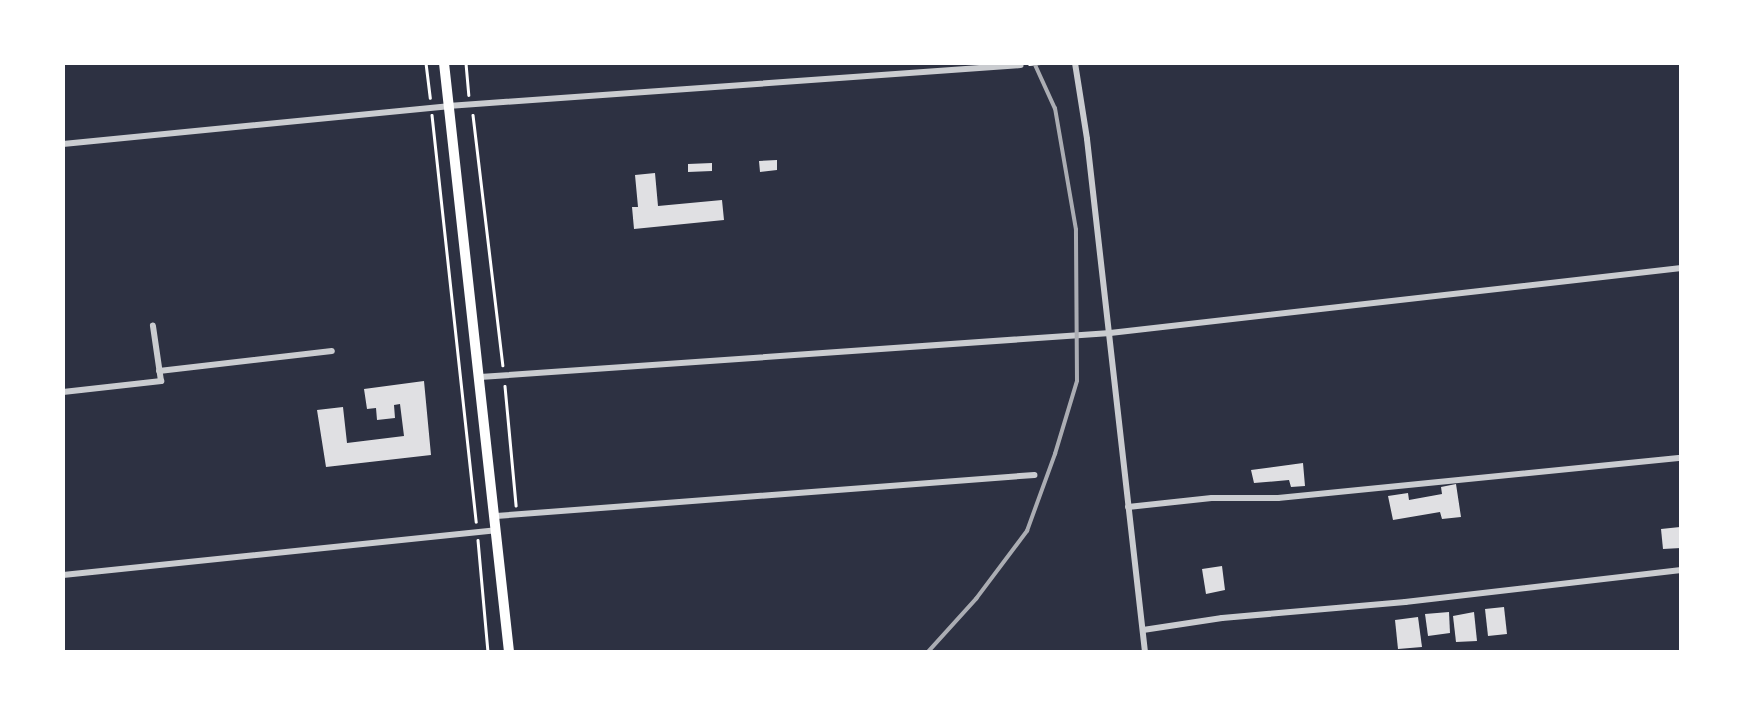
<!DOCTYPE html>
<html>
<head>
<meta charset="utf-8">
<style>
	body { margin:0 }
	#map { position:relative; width:1744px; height:715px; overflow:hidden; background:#2d3142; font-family:"Titillium Web",sans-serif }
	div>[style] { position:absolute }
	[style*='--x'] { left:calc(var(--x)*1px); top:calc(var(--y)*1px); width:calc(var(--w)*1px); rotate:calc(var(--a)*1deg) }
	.building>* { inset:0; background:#e0e0e3 }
	.path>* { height:2.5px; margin:-1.25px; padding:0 1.25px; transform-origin:1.25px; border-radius:1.25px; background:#fff }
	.minor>* { height:6px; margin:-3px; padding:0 3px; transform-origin:3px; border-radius:3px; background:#caccd0 }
	.primary>* { height:10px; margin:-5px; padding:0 5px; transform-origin:5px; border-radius:5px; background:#fff }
	.rail>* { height:3.5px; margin:-1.75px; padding:0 1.75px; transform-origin:1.75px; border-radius:1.75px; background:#abadb3 }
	span { translate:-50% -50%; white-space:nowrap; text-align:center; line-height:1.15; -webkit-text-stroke:6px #fff; paint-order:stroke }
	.frame { position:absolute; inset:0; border:65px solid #fff; pointer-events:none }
</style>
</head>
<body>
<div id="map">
	<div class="building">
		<div style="clip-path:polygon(777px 160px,777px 170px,760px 172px,759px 161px)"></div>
		<div style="clip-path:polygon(712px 163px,712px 171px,688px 172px,688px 164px)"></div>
		<div style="clip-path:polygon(655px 173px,658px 206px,722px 200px,724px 220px,634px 229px,632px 207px,638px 207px,635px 175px)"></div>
		<div style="clip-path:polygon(424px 381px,431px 455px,326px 467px,317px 410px,343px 407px,347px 443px,404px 436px,400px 404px,394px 405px,395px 418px,377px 420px,376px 408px,367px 409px,364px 389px)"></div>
		<div style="clip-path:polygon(1303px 463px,1305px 486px,1291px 487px,1289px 480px,1254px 483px,1251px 470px)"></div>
		<div style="clip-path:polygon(1456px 484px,1461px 517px,1442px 519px,1440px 512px,1393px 520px,1388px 496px,1408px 493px,1409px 500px,1442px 494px,1441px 487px)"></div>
		<div style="clip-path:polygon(1680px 527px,1681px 548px,1663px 549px,1661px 529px)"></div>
		<div style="clip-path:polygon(1222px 566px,1225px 590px,1206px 594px,1202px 569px)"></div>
		<div style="clip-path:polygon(1504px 607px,1507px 634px,1488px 636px,1485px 609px)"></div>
		<div style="clip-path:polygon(1449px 612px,1450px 633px,1428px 636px,1425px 614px)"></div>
		<div style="clip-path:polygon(1474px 612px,1477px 641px,1456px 642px,1453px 616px)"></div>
		<div style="clip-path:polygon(1418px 617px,1422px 647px,1398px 649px,1395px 620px)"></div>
	</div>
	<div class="path">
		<div style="--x:426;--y:63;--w:35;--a:83"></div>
		<div style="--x:466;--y:63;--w:32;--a:85"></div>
		<div style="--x:1029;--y:64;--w:11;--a:-5"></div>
		<div style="--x:432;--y:115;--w:409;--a:83.8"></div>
		<div style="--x:473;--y:115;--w:252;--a:83.2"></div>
		<div style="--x:505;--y:386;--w:120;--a:84.7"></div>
		<div style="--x:478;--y:540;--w:112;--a:84.9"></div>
	</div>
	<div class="minor">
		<div style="--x:1075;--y:63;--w:77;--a:81"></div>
		<div style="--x:1087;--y:139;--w:516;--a:83.55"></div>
		<div style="--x:63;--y:144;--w:387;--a:-5.6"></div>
		<div style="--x:448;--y:106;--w:574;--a:-4.09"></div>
		<div style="--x:159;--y:371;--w:174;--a:-6.6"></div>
		<div style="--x:480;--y:377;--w:632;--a:-4"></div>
		<div style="--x:1110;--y:333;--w:575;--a:-6.49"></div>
		<div style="--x:63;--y:392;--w:99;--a:-6.4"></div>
		<div style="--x:161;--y:381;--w:56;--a:-98.3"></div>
		<div style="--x:1128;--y:507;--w:84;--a:-6.1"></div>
		<div style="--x:1212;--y:498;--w:66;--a:0"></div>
		<div style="--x:1278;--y:498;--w:405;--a:-5.7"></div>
		<div style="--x:496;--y:516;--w:540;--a:-4.36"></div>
		<div style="--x:63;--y:575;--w:435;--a:-5.9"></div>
		<div style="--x:1143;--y:630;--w:80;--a:-8.6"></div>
		<div style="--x:1222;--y:618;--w:184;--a:-5"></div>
		<div style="--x:1405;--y:602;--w:278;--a:-6.6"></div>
	</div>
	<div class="primary">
		<div style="--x:444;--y:63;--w:593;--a:83.7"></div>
	</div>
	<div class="rail">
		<div style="--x:928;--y:652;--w:72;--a:-47.8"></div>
		<div style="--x:976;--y:599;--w:85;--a:-53.1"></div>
		<div style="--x:1027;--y:531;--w:82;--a:-70"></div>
		<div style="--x:1055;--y:454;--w:76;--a:-73.2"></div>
		<div style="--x:1077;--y:381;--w:151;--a:-90.4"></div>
		<div style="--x:1076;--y:230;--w:123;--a:-99.8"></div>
		<div style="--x:1055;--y:109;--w:51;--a:-114.5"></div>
	</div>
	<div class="frame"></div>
</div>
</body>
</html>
